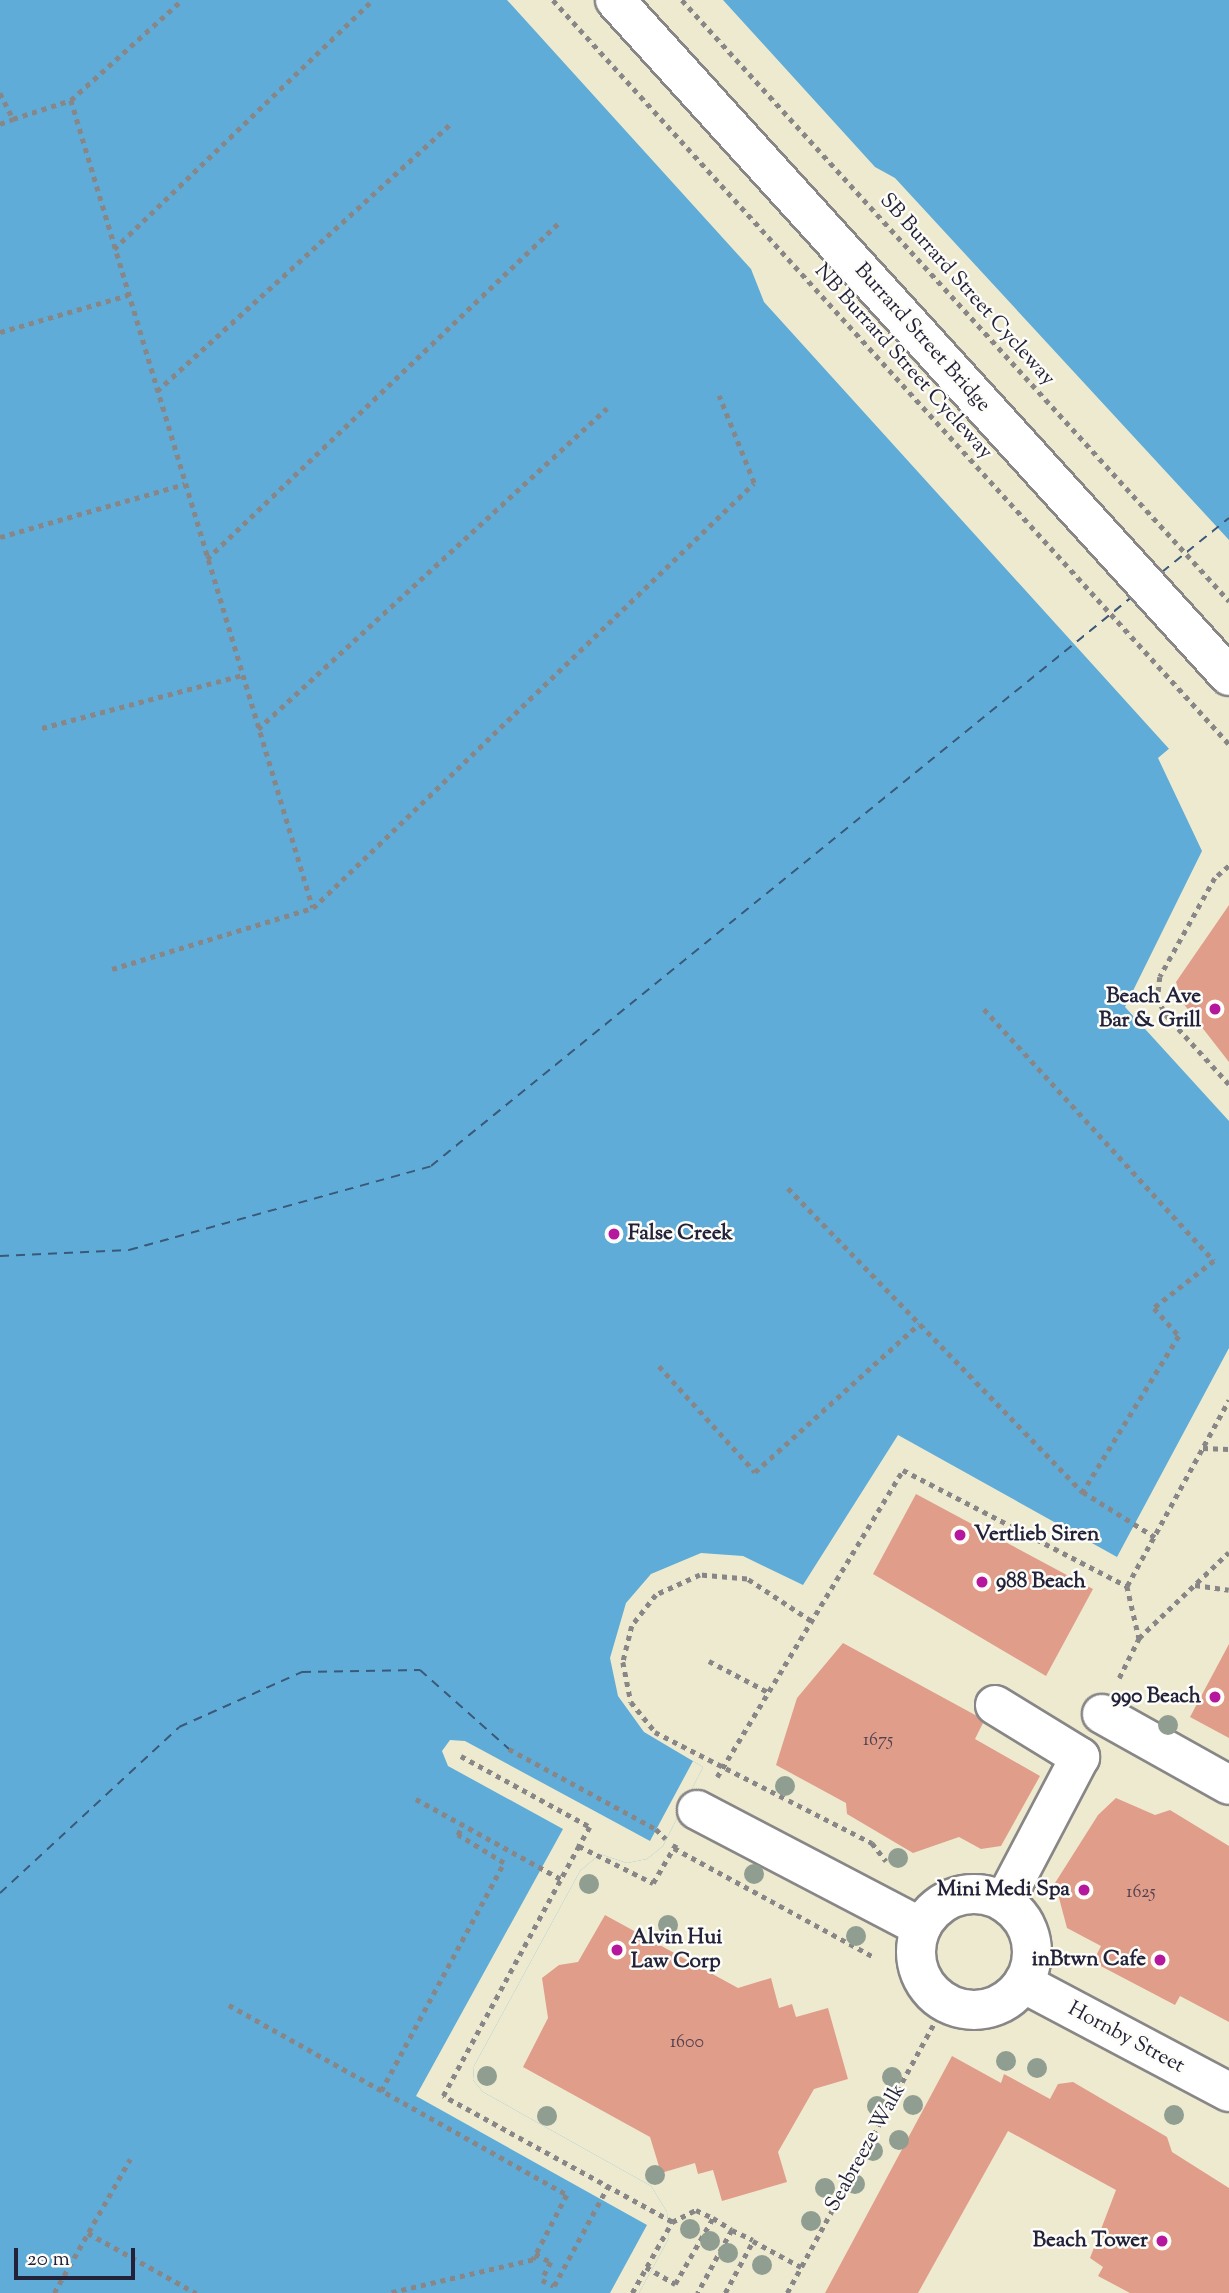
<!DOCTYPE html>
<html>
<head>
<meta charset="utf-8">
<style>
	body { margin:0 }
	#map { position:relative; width:1229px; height:2293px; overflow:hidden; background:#eeead0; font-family:"Sorts Mill Goudy",serif }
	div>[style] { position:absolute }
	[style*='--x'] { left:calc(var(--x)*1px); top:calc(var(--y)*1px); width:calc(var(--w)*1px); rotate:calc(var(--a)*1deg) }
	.water>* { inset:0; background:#5eacd7 }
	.pier>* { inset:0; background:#eeead0 }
	.ferry>* { height:2px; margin-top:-1px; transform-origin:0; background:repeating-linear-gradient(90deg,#3a5979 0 9px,transparent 0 16px) }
	.building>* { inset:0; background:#e09d8a }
	.path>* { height:4.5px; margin-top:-2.25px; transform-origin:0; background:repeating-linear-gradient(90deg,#888686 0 5px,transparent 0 10px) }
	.roads { filter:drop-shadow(2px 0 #888686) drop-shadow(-2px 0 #888686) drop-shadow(0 2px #888686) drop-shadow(0 -2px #888686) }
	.minor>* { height:38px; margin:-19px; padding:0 19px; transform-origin:19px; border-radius:19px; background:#fff }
	.minor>.ring { margin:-19px; padding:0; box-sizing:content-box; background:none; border:38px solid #fff; border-radius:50% }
	.major>* { height:38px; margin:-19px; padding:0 19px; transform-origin:19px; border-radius:19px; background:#fff }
	.trees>* { width:20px; height:20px; margin:-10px; border-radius:50%; background:#8f9e90 }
	.dots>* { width:19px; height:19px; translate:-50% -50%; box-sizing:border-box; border:4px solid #fdfcf7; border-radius:50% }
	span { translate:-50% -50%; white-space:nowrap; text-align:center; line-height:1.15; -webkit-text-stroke:5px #fdfcf7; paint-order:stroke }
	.number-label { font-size:18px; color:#52414f }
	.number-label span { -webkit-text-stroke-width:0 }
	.street-label { font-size:21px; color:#22223b }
	.poi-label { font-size:21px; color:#22223b; font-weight:700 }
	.right { translate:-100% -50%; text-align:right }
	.left { translate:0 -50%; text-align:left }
	.scale { position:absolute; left:14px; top:2248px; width:121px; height:32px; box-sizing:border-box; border:4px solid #22223b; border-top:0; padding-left:9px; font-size:21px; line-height:24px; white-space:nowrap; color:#22223b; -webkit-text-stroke:5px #fdfcf7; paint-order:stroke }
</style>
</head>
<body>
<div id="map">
	<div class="water">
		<div style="clip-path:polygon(0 0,1229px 0,1229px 698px,1158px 758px,1202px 851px,1125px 1007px,1229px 1121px,1229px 1348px,1117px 1557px,898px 1435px,803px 1585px,743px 1556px,701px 1553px,651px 1574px,626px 1603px,610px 1658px,618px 1696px,644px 1732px,703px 1767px,663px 1846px,647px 1859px,627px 1863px,600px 1854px,580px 1871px,474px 2066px,473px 2080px,483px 2092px,651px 2186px,667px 2212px,669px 2238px,639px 2293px,0 2293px)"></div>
	</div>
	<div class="pier">
		<div style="clip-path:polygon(507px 0,723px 0,875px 167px,895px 178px,1229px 540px,1229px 702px,1171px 751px,764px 302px,751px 269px)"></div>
		<div style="clip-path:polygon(450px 1740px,465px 1741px,650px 1841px,693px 1761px,703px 1767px,663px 1846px,647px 1859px,627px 1863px,600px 1854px,580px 1871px,474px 2066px,473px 2080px,483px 2092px,651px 2186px,667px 2212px,669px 2238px,639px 2293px,610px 2293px,647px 2225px,416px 2096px,563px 1829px,448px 1766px,442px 1751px)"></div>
	</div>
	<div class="ferry">
		<div style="--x:1162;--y:572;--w:86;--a:-38.9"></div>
		<div style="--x:0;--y:1256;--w:129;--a:-2.7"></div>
		<div style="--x:129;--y:1250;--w:313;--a:-15.5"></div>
		<div style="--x:431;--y:1166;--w:904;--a:-39.08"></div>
		<div style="--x:0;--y:1893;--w:244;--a:-42.8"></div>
		<div style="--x:179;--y:1727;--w:135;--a:-24.1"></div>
		<div style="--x:302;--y:1672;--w:118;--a:-1"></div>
		<div style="--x:420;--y:1670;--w:119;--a:41.6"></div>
	</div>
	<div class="building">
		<div style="clip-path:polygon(1229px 905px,1229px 1062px,1183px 1003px,1176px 982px)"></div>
		<div style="clip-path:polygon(916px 1494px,1093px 1589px,1046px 1676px,873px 1574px)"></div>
		<div style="clip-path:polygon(843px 1643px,977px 1716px,983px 1723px,975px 1739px,1040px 1776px,1001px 1846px,981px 1849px,959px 1837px,913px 1853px,847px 1814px,846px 1803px,776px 1765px,797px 1698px)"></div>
		<div style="clip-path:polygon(1229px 1644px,1229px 1738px,1190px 1717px)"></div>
		<div style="clip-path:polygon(1116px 1798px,1155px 1815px,1170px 1810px,1229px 1846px,1229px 2022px,1180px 1996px,1175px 2005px,1093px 1962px,1101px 1946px,1067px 1928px,1055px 1883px,1098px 1815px)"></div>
		<div style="clip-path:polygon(605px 1915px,738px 1988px,771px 1978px,779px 2008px,792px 2004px,796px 2017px,828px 2008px,848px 2079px,814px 2089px,778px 2152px,787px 2182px,722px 2201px,713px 2170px,698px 2174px,695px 2163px,661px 2173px,650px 2137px,523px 2067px,548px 2018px,542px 1978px,559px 1965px,578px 1962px)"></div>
		<div style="clip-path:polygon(952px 2056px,1001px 2083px,1004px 2074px,1050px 2099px,1058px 2084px,1073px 2082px,1167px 2137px,1172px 2152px,1229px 2188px,1229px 2293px,1130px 2293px,1098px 2276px,1103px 2267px,1090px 2258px,1116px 2190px,1008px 2131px,918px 2293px,825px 2293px)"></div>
	</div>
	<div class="path">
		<div style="--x:553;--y:0;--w:1005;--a:47.74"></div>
		<div style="--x:682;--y:0;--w:813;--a:47.69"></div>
		<div style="--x:0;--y:93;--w:29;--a:63"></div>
		<div style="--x:13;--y:119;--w:61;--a:-18.1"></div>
		<div style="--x:71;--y:100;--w:843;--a:73.33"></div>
		<div style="--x:71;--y:100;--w:149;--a:-42"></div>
		<div style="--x:0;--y:124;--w:14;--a:-21"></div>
		<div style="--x:114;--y:249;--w:355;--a:-43.9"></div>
		<div style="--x:0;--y:332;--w:133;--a:-16.1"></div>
		<div style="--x:157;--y:391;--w:396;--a:-42.3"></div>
		<div style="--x:0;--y:537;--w:192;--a:-16"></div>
		<div style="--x:207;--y:559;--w:485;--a:-43.7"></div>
		<div style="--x:42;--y:728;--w:207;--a:-14.8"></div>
		<div style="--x:258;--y:729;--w:474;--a:-42.6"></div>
		<div style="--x:1229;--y:866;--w:18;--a:139"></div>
		<div style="--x:1215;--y:878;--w:113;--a:119.1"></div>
		<div style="--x:1160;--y:977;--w:20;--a:96"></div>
		<div style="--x:1158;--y:997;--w:18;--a:68"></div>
		<div style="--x:1165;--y:1014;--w:95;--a:47.6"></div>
		<div style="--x:112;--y:969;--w:210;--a:-16.9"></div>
		<div style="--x:313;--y:908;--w:612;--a:-43.94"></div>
		<div style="--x:754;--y:483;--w:94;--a:-111.9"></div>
		<div style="--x:984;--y:1009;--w:341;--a:47.6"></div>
		<div style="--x:1214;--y:1261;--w:76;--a:141.9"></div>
		<div style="--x:1154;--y:1308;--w:38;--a:48"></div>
		<div style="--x:1179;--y:1336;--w:183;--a:121.6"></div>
		<div style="--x:1083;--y:1492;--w:85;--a:32"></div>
		<div style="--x:788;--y:1188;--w:424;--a:45.9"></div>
		<div style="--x:659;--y:1366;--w:143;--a:47.8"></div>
		<div style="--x:755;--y:1472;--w:221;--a:-42.1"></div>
		<div style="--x:1203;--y:1448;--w:26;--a:2"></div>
		<div style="--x:1195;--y:1585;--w:34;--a:8"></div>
		<div style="--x:1127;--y:1586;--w:212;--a:-61.3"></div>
		<div style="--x:1127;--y:1586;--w:53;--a:77"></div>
		<div style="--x:811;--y:1621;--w:77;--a:-146.7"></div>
		<div style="--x:747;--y:1579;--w:47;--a:-175.1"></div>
		<div style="--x:700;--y:1575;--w:48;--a:155.6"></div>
		<div style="--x:656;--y:1595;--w:39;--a:128"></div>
		<div style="--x:632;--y:1626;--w:37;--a:104"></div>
		<div style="--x:623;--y:1662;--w:41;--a:78.7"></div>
		<div style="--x:631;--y:1702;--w:38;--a:51"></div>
		<div style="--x:655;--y:1732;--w:244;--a:27.1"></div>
		<div style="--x:872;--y:1843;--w:23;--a:52"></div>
		<div style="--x:709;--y:1661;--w:67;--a:27.7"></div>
		<div style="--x:1119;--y:1678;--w:45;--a:-63.4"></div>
		<div style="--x:1139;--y:1638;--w:124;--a:-43.7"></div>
		<div style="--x:509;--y:1749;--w:167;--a:28.6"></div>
		<div style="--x:656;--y:1829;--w:14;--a:45"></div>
		<div style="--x:461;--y:1756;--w:147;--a:28.8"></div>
		<div style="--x:590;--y:1827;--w:22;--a:120"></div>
		<div style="--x:717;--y:1777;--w:359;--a:-58.8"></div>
		<div style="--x:903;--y:1470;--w:252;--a:27.4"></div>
		<div style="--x:416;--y:1799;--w:166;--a:28.9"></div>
		<div style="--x:674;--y:1848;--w:228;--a:28.6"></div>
		<div style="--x:229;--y:2005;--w:388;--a:29.3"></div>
		<div style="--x:567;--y:2195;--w:73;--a:117.6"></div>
		<div style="--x:533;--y:2260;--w:147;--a:167"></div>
		<div style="--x:381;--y:2091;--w:259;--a:-61.7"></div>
		<div style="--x:504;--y:1863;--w:54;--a:-148.7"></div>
		<div style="--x:458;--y:1835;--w:11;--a:-68"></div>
		<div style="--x:672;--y:2222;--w:27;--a:-27"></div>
		<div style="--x:696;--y:2210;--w:19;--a:25"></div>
		<div style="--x:732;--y:2230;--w:23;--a:25"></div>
		<div style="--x:88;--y:2233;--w:124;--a:29.1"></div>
		<div style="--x:535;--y:2254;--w:18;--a:27"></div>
		<div style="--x:551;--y:2262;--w:20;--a:117"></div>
		<div style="--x:542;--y:2280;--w:13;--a:27"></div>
		<div style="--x:554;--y:2286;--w:114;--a:-61.6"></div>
		<div style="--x:646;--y:2267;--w:34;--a:30"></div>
		<div style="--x:675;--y:2284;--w:76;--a:-60.1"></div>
		<div style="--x:713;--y:2218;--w:22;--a:32"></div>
		<div style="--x:732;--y:2230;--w:72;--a:118.4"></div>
		<div style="--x:54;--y:2293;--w:154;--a:-60.4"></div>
		<div style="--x:632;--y:2293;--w:81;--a:-60.6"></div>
		<div style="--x:672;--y:2222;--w:261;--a:-151.2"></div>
		<div style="--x:443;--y:2096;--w:285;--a:-61.5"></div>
		<div style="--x:579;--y:1846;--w:83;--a:26.6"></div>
		<div style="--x:653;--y:1883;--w:45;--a:-59.5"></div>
		<div style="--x:725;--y:2293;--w:59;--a:-61.7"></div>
		<div style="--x:753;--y:2241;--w:55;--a:28.4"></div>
		<div style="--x:787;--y:2293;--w:330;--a:-61.4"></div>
	</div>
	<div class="roads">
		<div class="minor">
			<div style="--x:995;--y:1705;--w:100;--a:31.5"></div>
			<div style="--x:1080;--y:1757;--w:164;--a:117.7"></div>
			<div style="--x:1102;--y:1714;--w:145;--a:29.2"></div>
			<div style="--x:697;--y:1810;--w:253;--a:27.6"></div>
			<div class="ring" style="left:916px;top:1894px;width:78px;height:78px"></div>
			<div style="--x:1023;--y:1983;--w:233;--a:27.9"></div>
		</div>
		<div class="major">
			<div style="--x:615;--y:0;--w:913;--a:47.75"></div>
		</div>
	</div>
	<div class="trees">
		<div style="left:1168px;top:1725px"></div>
		<div style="left:785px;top:1786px"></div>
		<div style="left:898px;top:1858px"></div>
		<div style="left:754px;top:1874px"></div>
		<div style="left:589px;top:1884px"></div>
		<div style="left:668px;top:1925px"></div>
		<div style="left:856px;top:1936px"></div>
		<div style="left:1006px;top:2061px"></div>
		<div style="left:1037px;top:2068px"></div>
		<div style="left:487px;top:2076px"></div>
		<div style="left:892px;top:2077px"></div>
		<div style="left:913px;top:2105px"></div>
		<div style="left:877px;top:2106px"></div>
		<div style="left:1174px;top:2115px"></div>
		<div style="left:547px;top:2116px"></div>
		<div style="left:899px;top:2140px"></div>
		<div style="left:873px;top:2151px"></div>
		<div style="left:655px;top:2175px"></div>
		<div style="left:855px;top:2184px"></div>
		<div style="left:825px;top:2188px"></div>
		<div style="left:811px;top:2221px"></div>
		<div style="left:690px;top:2229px"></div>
		<div style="left:710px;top:2241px"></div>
		<div style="left:728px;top:2253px"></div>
		<div style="left:762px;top:2265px"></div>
	</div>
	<div class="dots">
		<div style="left:1215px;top:1009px;background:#b5179e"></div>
		<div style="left:614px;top:1234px;background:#b5179e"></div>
		<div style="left:960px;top:1535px;background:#b5179e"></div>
		<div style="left:982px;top:1582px;background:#b5179e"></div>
		<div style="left:1215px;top:1697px;background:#b5179e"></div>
		<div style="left:1084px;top:1890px;background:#b5179e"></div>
		<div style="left:617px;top:1950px;background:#b5179e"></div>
		<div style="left:1160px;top:1960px;background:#b5179e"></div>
		<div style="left:1162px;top:2241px;background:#b5179e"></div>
	</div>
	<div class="number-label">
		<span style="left:878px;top:1741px">1675</span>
		<span style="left:1141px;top:1893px">1625</span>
		<span style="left:687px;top:2043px">1600</span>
	</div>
	<div class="street-label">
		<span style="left:967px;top:290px;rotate:48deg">SB Burrard Street Cycleway</span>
		<span style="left:922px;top:338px;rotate:48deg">Burrard Street Bridge</span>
		<span style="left:903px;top:362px;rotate:48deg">NB Burrard Street Cycleway</span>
		<span style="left:1126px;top:2038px;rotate:28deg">Hornby Street</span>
		<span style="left:866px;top:2148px;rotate:-61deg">Seabreeze Walk</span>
	</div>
	<div class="poi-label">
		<span class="right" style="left:1201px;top:1009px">Beach Ave<br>Bar &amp; Grill</span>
		<span class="left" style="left:628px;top:1234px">False Creek</span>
		<span class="left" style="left:974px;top:1535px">Vertlieb Siren</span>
		<span class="left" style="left:996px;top:1582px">988 Beach</span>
		<span class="right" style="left:1201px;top:1697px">990 Beach</span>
		<span class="right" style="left:1070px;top:1890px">Mini Medi Spa</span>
		<span class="left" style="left:631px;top:1950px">Alvin Hui<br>Law Corp</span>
		<span class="right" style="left:1146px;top:1960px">inBtwn Cafe</span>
		<span class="right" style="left:1148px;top:2241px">Beach Tower</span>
	</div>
	<div class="scale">20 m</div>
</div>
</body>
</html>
